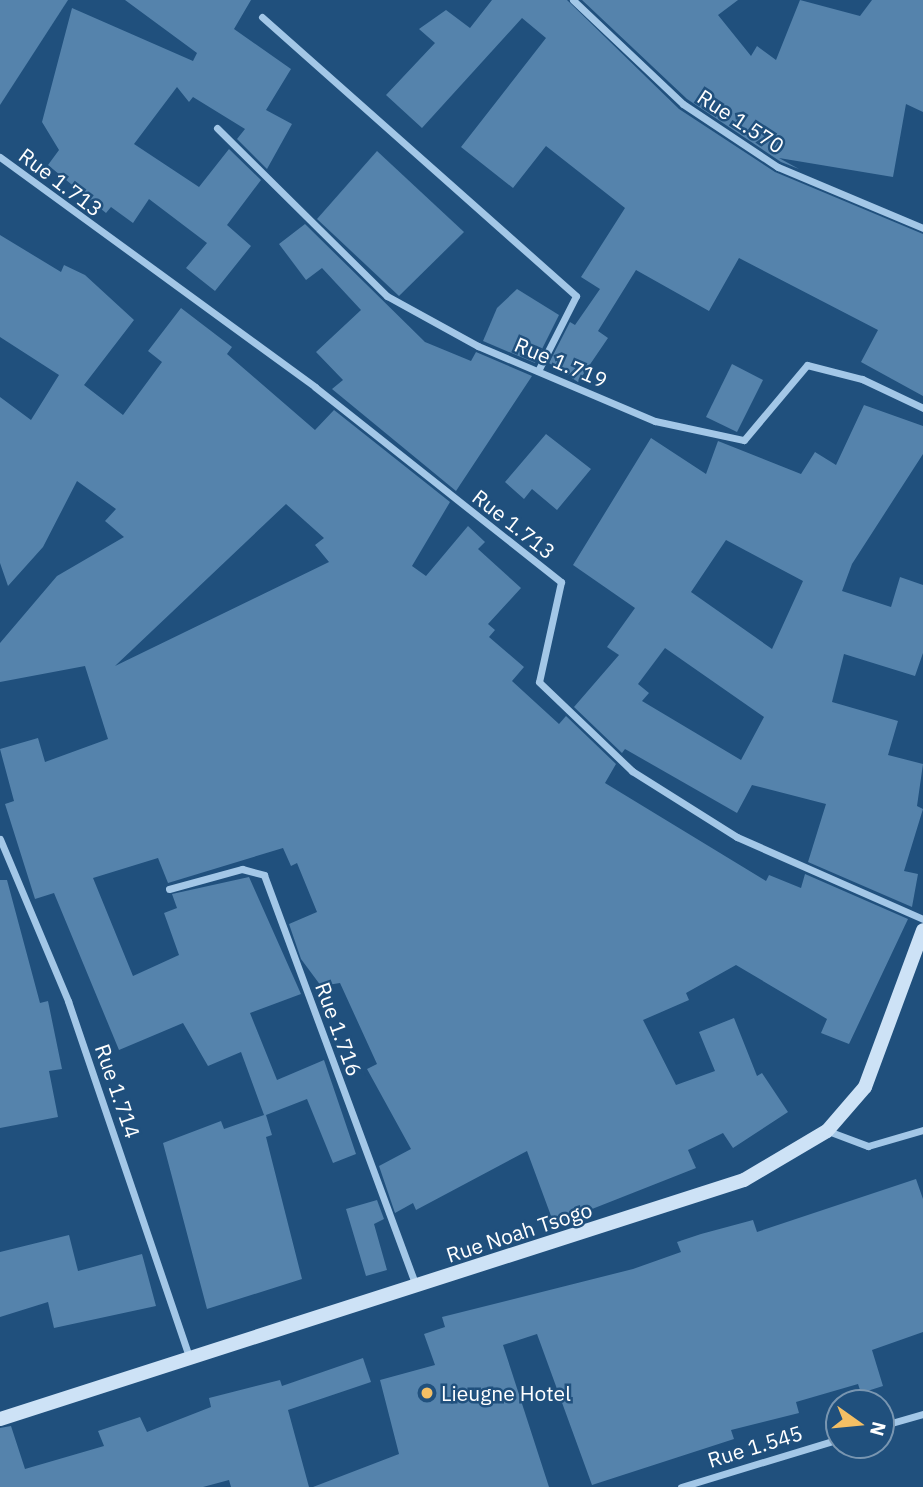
<!DOCTYPE html>
<html>
<head>
<meta charset="utf-8">
<style>
	body { margin:0 }
	#map { position:relative; width:923px; height:1487px; overflow:hidden; background:#20507d; font-family:"IBM Plex Sans",sans-serif }
	div>[style] { position:absolute }
	[style*='--x'] { left:calc(var(--x)*1px); top:calc(var(--y)*1px); width:calc(var(--w)*1px); rotate:calc(var(--a)*1deg) }
	.building>* { inset:0; background:#5583ac }
	.street>* { height:7px; margin:-3.5px; padding:0 3.5px; transform-origin:3.5px; border-radius:3.5px; background:#a3c7e7 }
	.secondary>* { height:14px; margin:-7px; padding:0 7px; transform-origin:7px; border-radius:7px; background:#cde2f6 }
	.dots>* { width:19px; height:19px; translate:-50% -50%; box-sizing:border-box; border:4px solid #20507d; border-radius:50% }
	span { translate:-50% -50%; white-space:nowrap; text-align:center; line-height:1.15; -webkit-text-stroke:5px #20507d; paint-order:stroke }
	.street-label { font-size:21px; color:#fff }
	.poi-label { font-size:21px; color:#fff }
	.left { translate:0 -50%; text-align:left }
	.north { position:absolute; left:825px; top:1389px; width:70px; height:70px; box-sizing:border-box; background:#20507d; border:2px solid #7996b1; border-radius:50%; rotate:105deg; font-size:19px; font-weight:700; line-height:28px; text-align:center; color:#fff }
	.north::after { content:''; display:block; margin:auto; width:24px; height:32px; background:#f4bf64; clip-path:polygon(50% 0,100% 100%,50% 72%,0 100%) }
</style>
</head>
<body>
<div id="map">
	<div class="building">
		<div style="clip-path:polygon(0 0,68px 0,0 105px)"></div>
		<div style="clip-path:polygon(125px 0,251px 0,234px 29px,291px 69px,266px 110px,292px 124px,267px 169px,237px 139px,245px 129px,193px 97px,189px 102px,177px 87px,134px 144px,199px 187px,229px 149px,261px 180px,227px 225px,251px 246px,215px 291px,186px 268px,207px 243px,149px 199px,133px 223px,111px 207px,106px 213px,48px 165px,59px 150px,42px 122px,72px 8px,193px 61px,197px 53px)"></div>
		<div style="clip-path:polygon(492px 0,567px 0,679px 109px,775px 172px,923px 234px,923px 396px,861px 362px,878px 330px,739px 258px,709px 311px,636px 270px,598px 331px,608px 338px,578px 382px,549px 363px,570px 322px,575px 325px,600px 289px,581px 277px,625px 208px,546px 146px,513px 188px,461px 147px,546px 38px,522px 18px,422px 128px,386px 95px,435px 43px,419px 29px,446px 10px,470px 28px)"></div>
		<div style="clip-path:polygon(582px 0,738px 0,718px 15px,751px 56px,757px 46px,776px 60px,800px 0,860px 16px,872px 0,923px 0,923px 112px,906px 104px,893px 177px,779px 158px,799px 169px,781px 162px,687px 99px)"></div>
		<div style="clip-path:polygon(377px 151px,464px 232px,399px 296px,317px 219px)"></div>
		<div style="clip-path:polygon(305px 224px,425px 342px,471px 361px,476px 352px,532px 376px,456px 491px,332px 389px,343px 380px,316px 352px,361px 310px,322px 268px,306px 280px,279px 244px)"></div>
		<div style="clip-path:polygon(evenodd,0 235px,61px 272px,64px 265px,85px 275px,134px 320px,84px 385px,123px 415px,162px 362px,148px 351px,181px 308px,232px 347px,227px 354px,315px 430px,334px 410px,450px 502px,412px 566px,426px 576px,468px 526px,485px 542px,478px 549px,521px 588px,488px 624px,495px 630px,489px 637px,524px 667px,512px 681px,559px 724px,566px 716px,616px 764px,605px 783px,766px 881px,769px 875px,801px 888px,805px 874px,908px 919px,849px 1044px,821px 1033px,827px 1019px,736px 965px,686px 993px,689px 1000px,643px 1020px,676px 1085px,715px 1071px,699px 1032px,734px 1018px,757px 1076px,762px 1073px,788px 1112px,733px 1148px,723px 1133px,688px 1150px,696px 1168px,554px 1224px,527px 1151px,416px 1210px,413px 1203px,395px 1213px,379px 1166px,411px 1149px,367px 1069px,377px 1064px,340px 983px,321px 986px,301px 959px,289px 924px,317px 912px,297px 863px,291px 866px,283px 848px,168px 883px,158px 858px,93px 878px,133px 976px,179px 955px,164px 913px,177px 908px,172px 894px,249px 877px,301px 994px,250px 1013px,277px 1080px,324px 1060px,356px 1154px,333px 1163px,307px 1099px,266px 1115px,272px 1135px,266px 1137px,302px 1279px,207px 1309px,163px 1143px,221px 1121px,224px 1129px,264px 1115px,241px 1052px,208px 1066px,183px 1023px,119px 1050px,54px 893px,35px 899px,5px 804px,14px 801px,0 749px,38px 738px,45px 762px,108px 739px,85px 666px,0 682px,0 643px,57px 576px,124px 537px,105px 521px,116px 509px,77px 481px,43px 547px,8px 586px,0 563px,0 397px,31px 420px,59px 375px,0 337px,0 235px,286px 504px,324px 538px,315px 545px,329px 562px,115px 666px,286px 504px)"></div>
		<div style="clip-path:polygon(517px 289px,559px 315px,535px 363px,483px 341px,497px 308px)"></div>
		<div style="clip-path:polygon(732px 364px,763px 380px,737px 432px,706px 417px)"></div>
		<div style="clip-path:polygon(evenodd,864px 405px,923px 426px,923px 454px,852px 564px,842px 591px,891px 607px,900px 577px,923px 585px,923px 653px,915px 676px,844px 654px,832px 702px,898px 721px,888px 755px,923px 764px,917px 806px,923px 809px,904px 871px,918px 874px,912px 907px,808px 862px,826px 804px,752px 785px,737px 813px,625px 749px,622px 753px,574px 707px,619px 655px,607px 647px,635px 608px,573px 565px,651px 438px,706px 474px,718px 441px,801px 474px,815px 452px,836px 465px,864px 405px,726px 540px,803px 581px,772px 649px,691px 592px,726px 540px,864px 405px,665px 648px,764px 717px,741px 760px,642px 701px,649px 693px,638px 684px,665px 648px)"></div>
		<div style="clip-path:polygon(546px 434px,591px 469px,557px 510px,532px 489px,524px 499px,505px 482px)"></div>
		<div style="clip-path:polygon(0 880px,7px 880px,40px 1003px,48px 1001px,62px 1069px,49px 1071px,58px 1117px,0 1128px)"></div>
		<div style="clip-path:polygon(916px 1179px,923px 1199px,923px 1332px,872px 1350px,883px 1386px,861px 1393px,858px 1384px,796px 1402px,799px 1413px,731px 1430px,734px 1439px,592px 1485px,537px 1334px,503px 1345px,549px 1487px,313px 1487px,399px 1454px,380px 1380px,435px 1365px,424px 1334px,445px 1327px,442px 1317px,633px 1269px,681px 1252px,677px 1242px,701px 1234px,753px 1220px,757px 1232px)"></div>
		<div style="clip-path:polygon(377px 1200px,384px 1219px,374px 1224px,387px 1270px,366px 1276px,346px 1209px)"></div>
		<div style="clip-path:polygon(69px 1235px,78px 1271px,142px 1254px,156px 1306px,54px 1328px,48px 1302px,0 1317px,0 1252px)"></div>
		<div style="clip-path:polygon(363px 1358px,371px 1382px,288px 1410px,309px 1487px,231px 1487px,229px 1480px,203px 1487px,0 1487px,0 1428px,11px 1426px,25px 1469px,104px 1446px,98px 1431px,140px 1417px,147px 1432px,211px 1407px,209px 1398px,280px 1380px,282px 1386px)"></div>
	</div>
	<div class="street">
		<div style="--x:573;--y:0;--w:151;--a:43.4"></div>
		<div style="--x:683;--y:104;--w:114;--a:33.6"></div>
		<div style="--x:778;--y:167;--w:157;--a:22.8"></div>
		<div style="--x:262;--y:17;--w:420;--a:41.6"></div>
		<div style="--x:576;--y:296;--w:84;--a:116.9"></div>
		<div style="--x:217;--y:128;--w:239;--a:44.7"></div>
		<div style="--x:387;--y:296;--w:104;--a:28.8"></div>
		<div style="--x:478;--y:346;--w:192;--a:23"></div>
		<div style="--x:655;--y:421;--w:91;--a:12.1"></div>
		<div style="--x:744;--y:440;--w:98;--a:-50"></div>
		<div style="--x:807;--y:365;--w:57;--a:14.3"></div>
		<div style="--x:862;--y:379;--w:68;--a:25.4"></div>
		<div style="--x:0;--y:157;--w:390;--a:36.1"></div>
		<div style="--x:315;--y:387;--w:314;--a:38.4"></div>
		<div style="--x:561;--y:582;--w:102;--a:102.4"></div>
		<div style="--x:539;--y:682;--w:129;--a:43.7"></div>
		<div style="--x:632;--y:771;--w:124;--a:32.2"></div>
		<div style="--x:737;--y:837;--w:203;--a:23.8"></div>
		<div style="--x:0;--y:839;--w:176;--a:67.2"></div>
		<div style="--x:68;--y:1001;--w:378;--a:71.2"></div>
		<div style="--x:169;--y:889;--w:76;--a:-15.3"></div>
		<div style="--x:242;--y:869;--w:23;--a:15"></div>
		<div style="--x:264;--y:875;--w:439;--a:69.7"></div>
		<div style="--x:828;--y:1131;--w:43;--a:20.6"></div>
		<div style="--x:868;--y:1146;--w:57;--a:-16.2"></div>
		<div style="--x:881;--y:1426;--w:44;--a:-15.9"></div>
		<div style="--x:681;--y:1487;--w:165;--a:-16.9"></div>
	</div>
	<div class="secondary">
		<div style="--x:0;--y:1419;--w:781;--a:-17.81"></div>
		<div style="--x:744;--y:1180;--w:96;--a:-30.6"></div>
		<div style="--x:827;--y:1131;--w:58;--a:-49.2"></div>
		<div style="--x:865;--y:1087;--w:167;--a:-69.7"></div>
	</div>
	<div class="dots">
		<div style="left:427px;top:1393px;background:#f4bf64"></div>
	</div>
	<div class="street-label">
		<span style="left:741px;top:121px;rotate:33deg">Rue 1.570</span>
		<span style="left:61px;top:182px;rotate:37deg">Rue 1.713</span>
		<span style="left:561px;top:362px;rotate:23deg">Rue 1.719</span>
		<span style="left:514px;top:524px;rotate:38deg">Rue 1.713</span>
		<span style="left:339px;top:1029px;rotate:70deg">Rue 1.716</span>
		<span style="left:118px;top:1091px;rotate:71deg">Rue 1.714</span>
		<span style="left:519px;top:1232px;rotate:-18deg">Rue Noah Tsogo</span>
		<span style="left:755px;top:1446px;rotate:-17deg">Rue 1.545</span>
	</div>
	<div class="poi-label">
		<span class="left" style="left:441px;top:1393px">Lieugne Hotel</span>
	</div>
	<div class="north">N</div>
</div>
</body>
</html>
